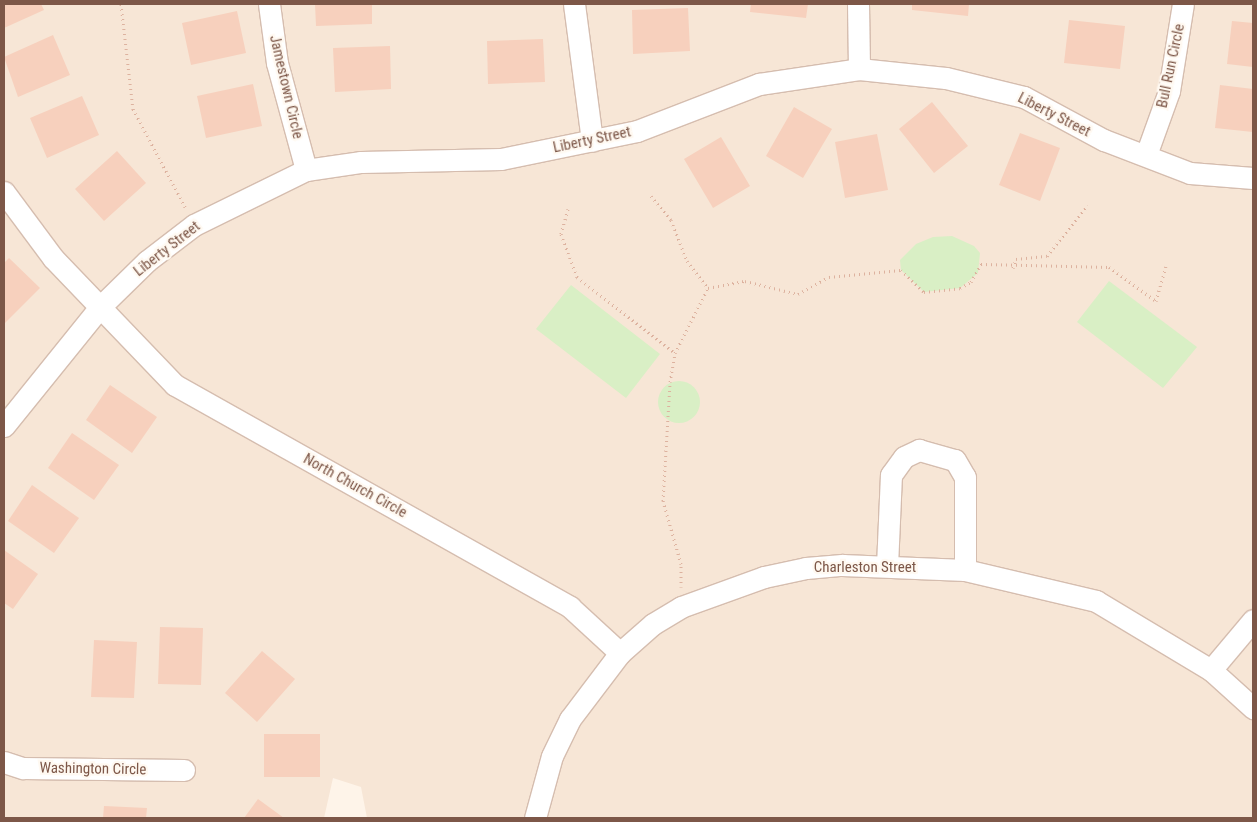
<!DOCTYPE html>
<html>
<head>
<meta charset="utf-8">
<style>
	body { margin:0 }
	#map { position:relative; width:1257px; height:822px; overflow:hidden; background:#fef4e9; font-family:"Roboto Condensed",sans-serif }
	div>[style] { position:absolute }
	[style*='--x'] { left:calc(var(--x)*1px); top:calc(var(--y)*1px); width:calc(var(--w)*1px); rotate:calc(var(--a)*1deg) }
	.residential>* { inset:0; background:#f7e6d6 }
	.green>* { inset:0; background:#d9efc5 }
	.round { border-radius:50% }
	.building>* { inset:0; background:#f7d0bd }
	.path>* { height:3px; margin-top:-1.5px; transform-origin:0; background:repeating-linear-gradient(90deg,#ddb29f 0 1px,transparent 0 5px) }
	.roads { filter:drop-shadow(1px 0 #d5bdaf) drop-shadow(-1px 0 #d5bdaf) drop-shadow(0 1px #d5bdaf) drop-shadow(0 -1px #d5bdaf) }
	.minor>* { height:21px; margin:-10.5px; padding:0 10.5px; transform-origin:10.5px; border-radius:10.5px; background:#fff }
	span { translate:-50% -50%; white-space:nowrap; text-align:center; line-height:1.15; -webkit-text-stroke:4.5px #fff9f1; paint-order:stroke }
	.street-label { font-size:15px; color:#7d5748 }
	.frame { position:absolute; inset:0; border:5px solid #7d5748; pointer-events:none }
</style>
</head>
<body>
<div id="map">
	<div class="residential">
		<div style="clip-path:polygon(4px 4px,1253px 4px,1253px 818px,367px 818px,361px 787px,333px 778px,324px 818px,4px 818px)"></div>
	</div>
	<div class="green">
		<div style="clip-path:polygon(952px 236px,974px 246px,980px 253px,978px 273px,960px 288px,924px 292px,901px 270px,900px 260px,916px 244px,933px 237px)"></div>
		<div style="clip-path:polygon(1109px 281px,1197px 347px,1163px 388px,1077px 322px)"></div>
		<div style="clip-path:polygon(571px 285px,660px 354px,626px 398px,536px 329px)"></div>
		<div class="round" style="left:658px;top:381px;width:42px;height:42px"></div>
	</div>
	<div class="building">
		<div style="clip-path:polygon(4px 4px,41px 4px,44px 10px,4px 28px)"></div>
		<div style="clip-path:polygon(315px 4px,372px 4px,372px 24px,316px 26px)"></div>
		<div style="clip-path:polygon(751px 4px,808px 4px,806px 18px,750px 12px)"></div>
		<div style="clip-path:polygon(912px 4px,969px 4px,968px 16px,912px 10px)"></div>
		<div style="clip-path:polygon(688px 8px,690px 51px,633px 54px,632px 10px)"></div>
		<div style="clip-path:polygon(237px 11px,246px 53px,191px 65px,182px 23px)"></div>
		<div style="clip-path:polygon(1069px 20px,1125px 26px,1120px 69px,1064px 63px)"></div>
		<div style="clip-path:polygon(1232px 21px,1253px 23px,1253px 67px,1227px 64px)"></div>
		<div style="clip-path:polygon(53px 35px,70px 75px,18px 97px,4px 57px)"></div>
		<div style="clip-path:polygon(543px 39px,545px 82px,488px 84px,487px 41px)"></div>
		<div style="clip-path:polygon(390px 46px,391px 89px,335px 92px,333px 48px)"></div>
		<div style="clip-path:polygon(253px 84px,262px 126px,206px 138px,197px 96px)"></div>
		<div style="clip-path:polygon(1220px 85px,1253px 89px,1253px 132px,1215px 128px)"></div>
		<div style="clip-path:polygon(82px 96px,99px 135px,47px 158px,30px 118px)"></div>
		<div style="clip-path:polygon(932px 102px,968px 146px,934px 173px,899px 129px)"></div>
		<div style="clip-path:polygon(794px 107px,832px 129px,803px 178px,766px 156px)"></div>
		<div style="clip-path:polygon(1020px 133px,1060px 148px,1040px 201px,999px 185px)"></div>
		<div style="clip-path:polygon(877px 134px,888px 190px,845px 198px,835px 142px)"></div>
		<div style="clip-path:polygon(721px 137px,750px 186px,713px 208px,684px 159px)"></div>
		<div style="clip-path:polygon(117px 151px,146px 183px,104px 221px,75px 189px)"></div>
		<div style="clip-path:polygon(9px 258px,40px 288px,4px 324px,4px 263px)"></div>
		<div style="clip-path:polygon(110px 385px,157px 417px,132px 453px,86px 420px)"></div>
		<div style="clip-path:polygon(72px 433px,119px 465px,94px 500px,48px 468px)"></div>
		<div style="clip-path:polygon(32px 485px,79px 518px,54px 553px,8px 521px)"></div>
		<div style="clip-path:polygon(4px 550px,38px 574px,13px 609px,4px 603px)"></div>
		<div style="clip-path:polygon(160px 627px,203px 628px,201px 685px,158px 684px)"></div>
		<div style="clip-path:polygon(94px 640px,137px 642px,134px 698px,91px 697px)"></div>
		<div style="clip-path:polygon(262px 651px,295px 679px,257px 722px,225px 693px)"></div>
		<div style="clip-path:polygon(264px 734px,320px 734px,320px 777px,264px 777px)"></div>
		<div style="clip-path:polygon(258px 799px,284px 818px,244px 818px)"></div>
		<div style="clip-path:polygon(104px 806px,147px 808px,146px 818px,103px 818px)"></div>
	</div>
	<div class="path">
		<div style="--x:121;--y:4;--w:106;--a:83.5"></div>
		<div style="--x:133;--y:109;--w:111;--a:62"></div>
		<div style="--x:651;--y:196;--w:31;--a:50"></div>
		<div style="--x:671;--y:220;--w:44;--a:68.7"></div>
		<div style="--x:687;--y:261;--w:34;--a:52"></div>
		<div style="--x:708;--y:288;--w:38;--a:-11"></div>
		<div style="--x:745;--y:281;--w:55;--a:13.8"></div>
		<div style="--x:798;--y:294;--w:35;--a:-29"></div>
		<div style="--x:829;--y:277;--w:72;--a:-5.6"></div>
		<div style="--x:901;--y:270;--w:32;--a:44"></div>
		<div style="--x:924;--y:292;--w:36;--a:-6"></div>
		<div style="--x:960;--y:288;--w:13;--a:-29"></div>
		<div style="--x:971;--y:282;--w:21;--a:-61"></div>
		<div style="--x:981;--y:264;--w:128;--a:1.3"></div>
		<div style="--x:1109;--y:267;--w:58;--a:35.9"></div>
		<div style="--x:1156;--y:301;--w:36;--a:-74"></div>
		<div style="--x:568;--y:209;--w:26;--a:106"></div>
		<div style="--x:561;--y:234;--w:46;--a:69.6"></div>
		<div style="--x:577;--y:277;--w:124;--a:37.8"></div>
		<div style="--x:1013;--y:268;--w:9;--a:-72"></div>
		<div style="--x:1016;--y:259;--w:31;--a:-6"></div>
		<div style="--x:1047;--y:256;--w:65;--a:-51.2"></div>
		<div style="--x:681;--y:587;--w:23;--a:-90"></div>
		<div style="--x:681;--y:564;--w:66;--a:-105.9"></div>
		<div style="--x:663;--y:501;--w:119;--a:-86.6"></div>
		<div style="--x:670;--y:382;--w:29;--a:-80"></div>
		<div style="--x:675;--y:353;--w:73;--a:-63.1"></div>
	</div>
	<div class="roads">
		<div class="minor">
			<div style="--x:269;--y:4;--w:60;--a:82.3"></div>
			<div style="--x:277;--y:63;--w:111;--a:74.8"></div>
			<div style="--x:574;--y:4;--w:138;--a:82.5"></div>
			<div style="--x:858;--y:4;--w:65;--a:89.1"></div>
			<div style="--x:1146;--y:155;--w:68;--a:-70.2"></div>
			<div style="--x:1169;--y:91;--w:88;--a:-80.9"></div>
			<div style="--x:4;--y:192;--w:82;--a:53.4"></div>
			<div style="--x:53;--y:258;--w:176;--a:46.2"></div>
			<div style="--x:175;--y:385;--w:453;--a:29.3"></div>
			<div style="--x:570;--y:607;--w:68;--a:42.6"></div>
			<div style="--x:4;--y:426;--w:154;--a:-51.1"></div>
			<div style="--x:101;--y:306;--w:64;--a:-44.4"></div>
			<div style="--x:147;--y:261;--w:59;--a:-37.5"></div>
			<div style="--x:194;--y:225;--w:125;--a:-26.2"></div>
			<div style="--x:306;--y:170;--w:56;--a:-8.3"></div>
			<div style="--x:361;--y:162;--w:140;--a:-1.2"></div>
			<div style="--x:501;--y:159;--w:139;--a:-11.6"></div>
			<div style="--x:637;--y:131;--w:131;--a:-21.1"></div>
			<div style="--x:759;--y:84;--w:101;--a:-8.5"></div>
			<div style="--x:859;--y:69;--w:87;--a:5.9"></div>
			<div style="--x:946;--y:78;--w:80;--a:13.7"></div>
			<div style="--x:1024;--y:97;--w:91;--a:28.3"></div>
			<div style="--x:1104;--y:140;--w:92;--a:21"></div>
			<div style="--x:1190;--y:173;--w:63;--a:4.5"></div>
			<div style="--x:887;--y:566;--w:91;--a:-87.5"></div>
			<div style="--x:891;--y:475;--w:22;--a:-54"></div>
			<div style="--x:904;--y:457;--w:17;--a:-25"></div>
			<div style="--x:919;--y:450;--w:37;--a:16"></div>
			<div style="--x:955;--y:460;--w:20;--a:60"></div>
			<div style="--x:965;--y:477;--w:93;--a:90"></div>
			<div style="--x:1211;--y:670;--w:65;--a:-50"></div>
			<div style="--x:4;--y:762;--w:20;--a:18"></div>
			<div style="--x:23;--y:768;--w:161;--a:0.7"></div>
			<div style="--x:535;--y:818;--w:64;--a:-74.7"></div>
			<div style="--x:552;--y:756;--w:41;--a:-64.1"></div>
			<div style="--x:570;--y:719;--w:83;--a:-52.9"></div>
			<div style="--x:620;--y:653;--w:44;--a:-41.3"></div>
			<div style="--x:653;--y:624;--w:33;--a:-31"></div>
			<div style="--x:681;--y:607;--w:88;--a:-19.9"></div>
			<div style="--x:764;--y:577;--w:43;--a:-12.1"></div>
			<div style="--x:806;--y:568;--w:36;--a:-5"></div>
			<div style="--x:842;--y:565;--w:123;--a:2.3"></div>
			<div style="--x:965;--y:570;--w:135;--a:13.3"></div>
			<div style="--x:1096;--y:601;--w:134;--a:31"></div>
			<div style="--x:1211;--y:670;--w:57;--a:42.1"></div>
		</div>
	</div>
	<div class="street-label">
		<span style="left:1171px;top:66px;rotate:-78deg">Bull Run Circle</span>
		<span style="left:286px;top:87px;rotate:77deg">Jamestown Circle</span>
		<span style="left:1054px;top:115px;rotate:27deg">Liberty Street</span>
		<span style="left:592px;top:140px;rotate:-12deg">Liberty Street</span>
		<span style="left:167px;top:249px;rotate:-38deg">Liberty Street</span>
		<span style="left:355px;top:486px;rotate:29deg">North Church Circle</span>
		<span style="left:865px;top:568px">Charleston Street</span>
		<span style="left:93px;top:769px;rotate:1deg">Washington Circle</span>
	</div>
	<div class="frame"></div>
</div>
</body>
</html>
